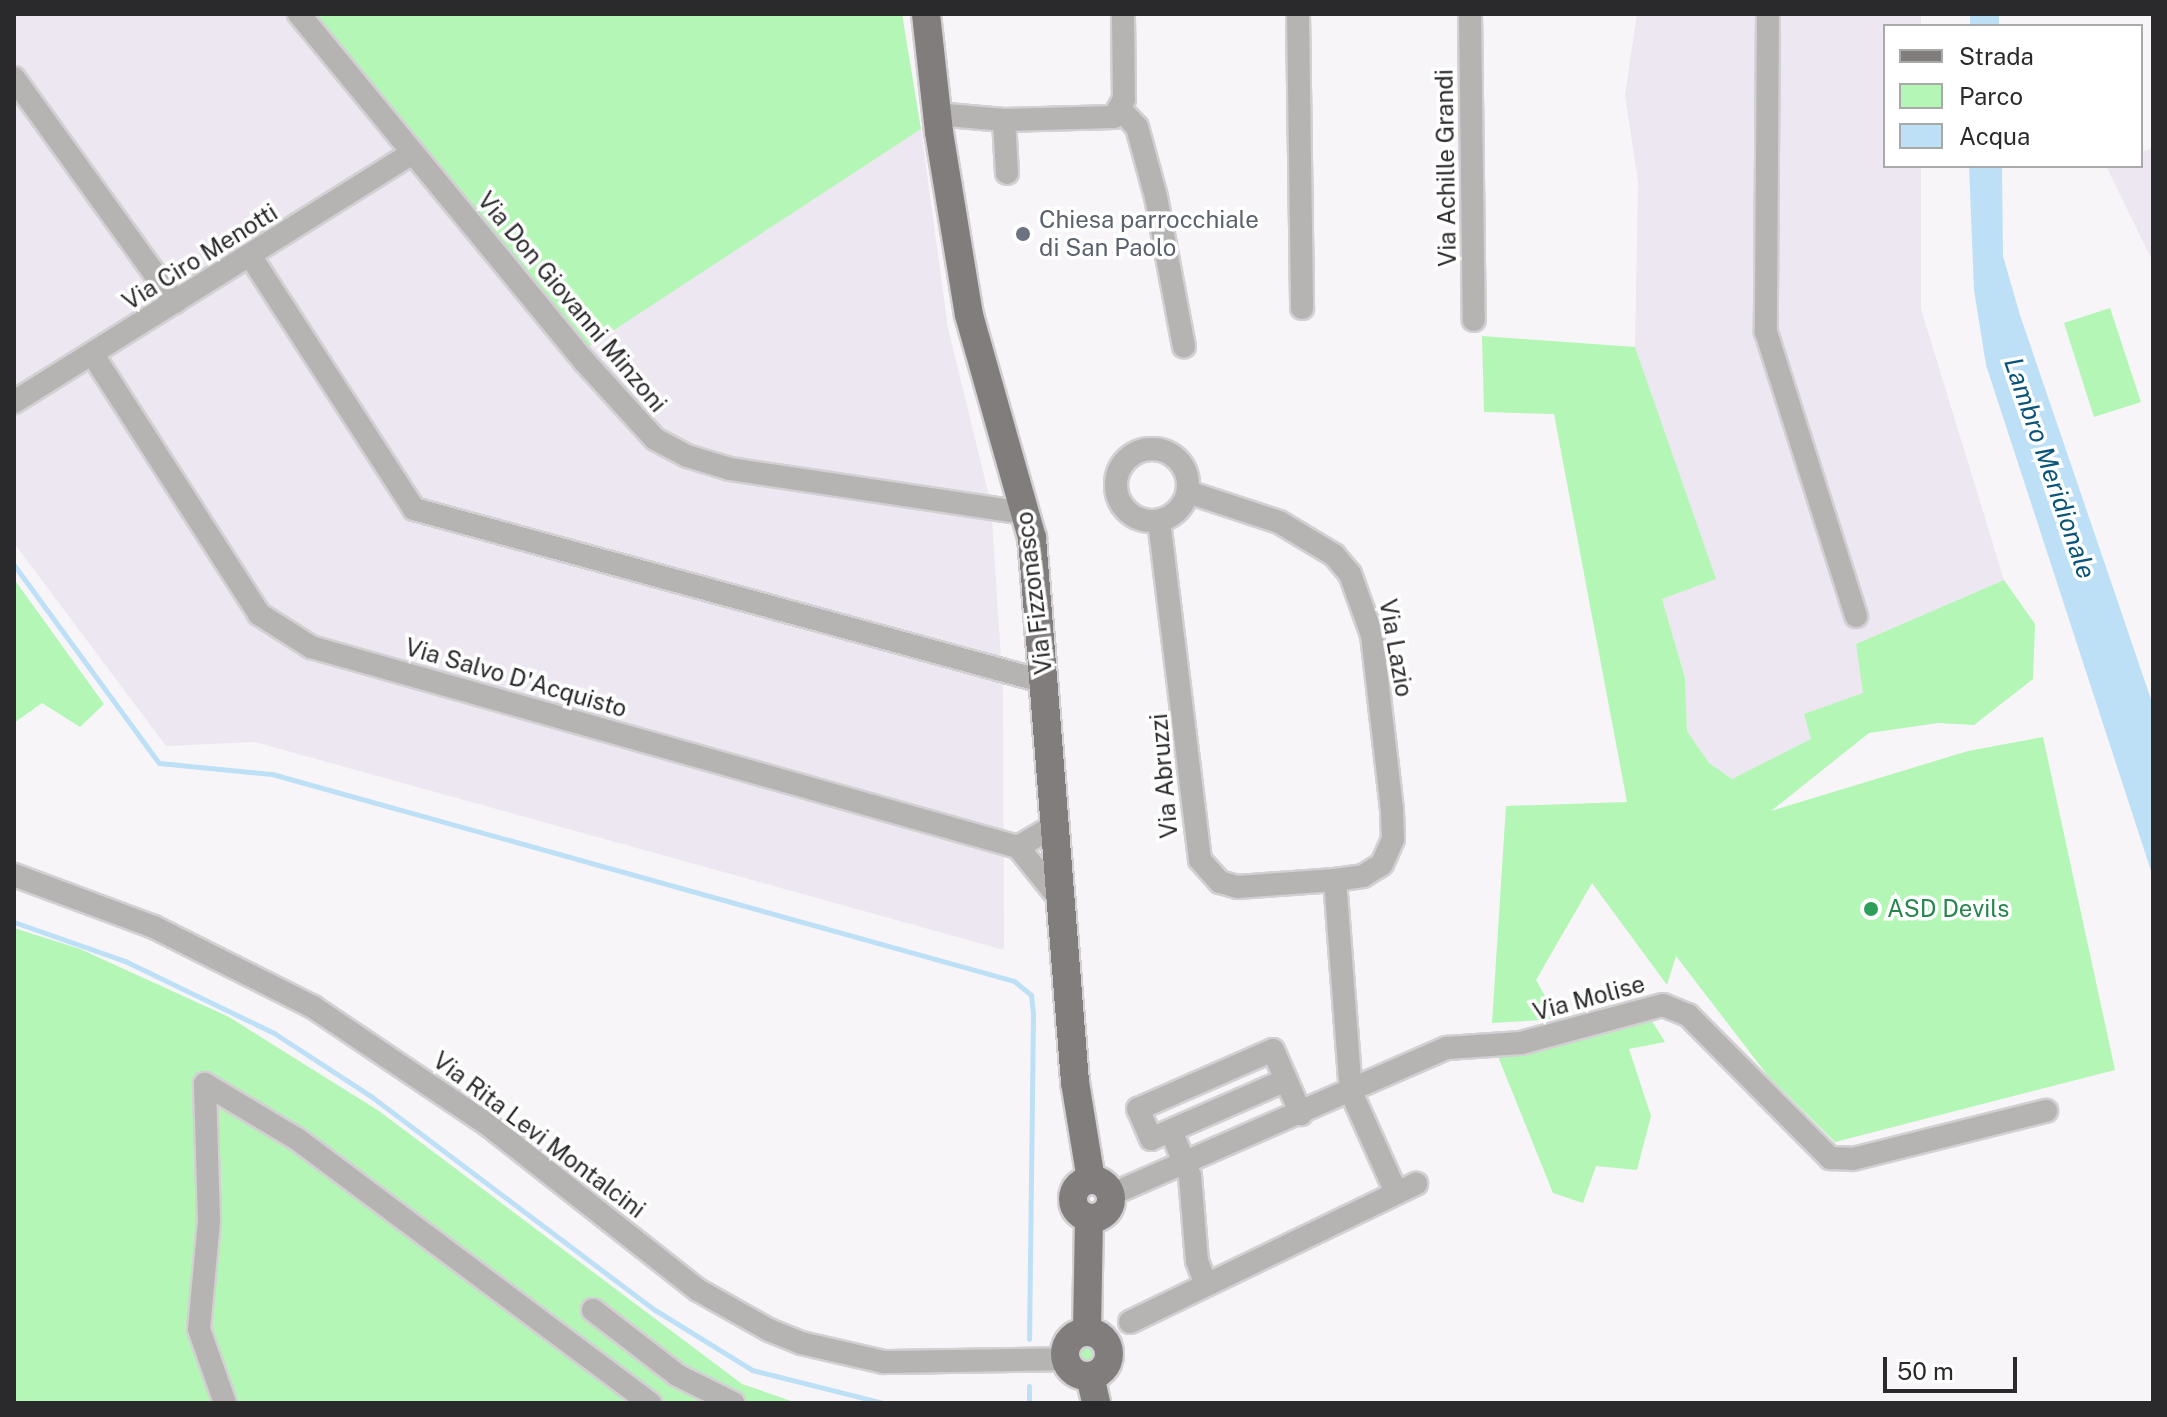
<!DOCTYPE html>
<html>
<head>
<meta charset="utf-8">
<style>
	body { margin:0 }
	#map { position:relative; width:2167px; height:1417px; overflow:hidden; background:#f7f5f8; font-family:"Public Sans",sans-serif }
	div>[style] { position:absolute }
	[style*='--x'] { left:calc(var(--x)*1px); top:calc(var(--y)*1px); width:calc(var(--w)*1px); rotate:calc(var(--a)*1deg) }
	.built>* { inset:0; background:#ede7f1 }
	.green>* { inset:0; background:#b3f6b5 }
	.round { border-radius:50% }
	.water>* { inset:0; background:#bee0f7 }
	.stream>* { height:5px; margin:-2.5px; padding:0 2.5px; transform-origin:2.5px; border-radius:2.5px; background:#bee0f7 }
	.roads { filter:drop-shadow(2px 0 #d2d0d3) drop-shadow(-2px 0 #d2d0d3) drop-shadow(0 2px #d2d0d3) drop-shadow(0 -2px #d2d0d3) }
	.minor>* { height:22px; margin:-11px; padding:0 11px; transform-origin:11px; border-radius:11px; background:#b6b4b3 }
	.minor>.ring { margin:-11px; padding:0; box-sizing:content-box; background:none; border:22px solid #b6b4b3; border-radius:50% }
	.major>* { height:28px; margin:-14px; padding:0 14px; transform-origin:14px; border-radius:14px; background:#807d7c }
	.major>.ring { margin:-14px; padding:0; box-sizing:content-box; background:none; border:28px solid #807d7c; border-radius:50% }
	.dots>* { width:22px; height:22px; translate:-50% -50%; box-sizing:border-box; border:4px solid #fff; border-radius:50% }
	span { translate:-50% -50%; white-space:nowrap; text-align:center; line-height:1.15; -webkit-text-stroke:7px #fff; paint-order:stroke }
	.street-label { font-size:24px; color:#2a292b }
	.worship-label { font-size:24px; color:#5b616d }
	.left { translate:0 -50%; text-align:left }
	.leisure-label { font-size:24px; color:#27864d }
	.water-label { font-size:26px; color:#0a547a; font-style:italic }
	.frame { position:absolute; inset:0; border:16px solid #2a292b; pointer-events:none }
	.legend { position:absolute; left:1883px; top:24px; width:260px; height:144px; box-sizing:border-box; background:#fff; border:2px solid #aaa9aa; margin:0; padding:10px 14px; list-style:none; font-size:24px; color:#2a292b }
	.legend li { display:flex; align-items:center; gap:16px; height:40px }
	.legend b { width:40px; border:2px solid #aaa9aa }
	.scale { position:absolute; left:1883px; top:1357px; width:134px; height:36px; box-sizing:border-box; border:4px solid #2a292b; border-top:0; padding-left:10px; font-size:24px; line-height:28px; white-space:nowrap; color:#2a292b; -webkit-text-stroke:6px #fff; paint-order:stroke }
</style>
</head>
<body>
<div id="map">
	<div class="built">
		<div style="clip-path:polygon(14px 14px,314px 14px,585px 348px,921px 129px,948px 328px,991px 504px,1003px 689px,1004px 950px,255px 742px,166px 746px,14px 543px)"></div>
		<div style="clip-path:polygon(1637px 14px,1921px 14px,1921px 26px,1885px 26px,1885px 166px,1921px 166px,1921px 309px,2004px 580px,1856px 644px,1864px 693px,1805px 714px,1811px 739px,1732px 779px,1709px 763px,1687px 731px,1685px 678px,1662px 599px,1715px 579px,1635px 347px,1638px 182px,1625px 95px)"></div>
		<div style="clip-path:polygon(2153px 148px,2153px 262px,2106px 166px,2141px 166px,2141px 152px)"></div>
	</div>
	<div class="green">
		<div style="clip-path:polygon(314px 14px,902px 14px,921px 129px,585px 349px)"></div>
		<div style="clip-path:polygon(2110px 308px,2141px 402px,2094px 417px,2064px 323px)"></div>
		<div style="clip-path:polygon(1482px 336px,1635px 347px,1716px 579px,1662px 599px,1685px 678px,1687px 731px,1709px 763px,1732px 779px,1811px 739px,1804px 714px,1863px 693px,1856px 644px,2004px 580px,2035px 624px,2033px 679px,1974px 725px,1938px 723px,1869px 733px,1771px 811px,1968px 751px,2043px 737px,2115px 1070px,1835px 1142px,1768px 1076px,1676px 956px,1667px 985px,1592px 883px,1536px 980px,1558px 1019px,1492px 1023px,1506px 806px,1627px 802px,1554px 414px,1484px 412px)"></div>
		<div style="clip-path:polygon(14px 579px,104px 704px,80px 727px,42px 703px,14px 723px)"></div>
		<div style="clip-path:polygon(14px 928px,80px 949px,229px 1017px,379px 1111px,742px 1384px,797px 1403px,14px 1403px)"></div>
		<div style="clip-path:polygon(1652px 1021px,1665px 1042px,1629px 1049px,1651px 1116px,1637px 1170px,1596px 1166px,1583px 1203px,1553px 1193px,1495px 1049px)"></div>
		<div class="round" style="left:1075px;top:1343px;width:24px;height:24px"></div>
	</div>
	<div class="water">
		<div style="clip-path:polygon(1970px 14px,1999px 14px,1999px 26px,1970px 26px)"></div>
		<div style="clip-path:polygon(1969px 166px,2002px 166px,2003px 256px,2020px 315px,2153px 705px,2153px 877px,1986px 365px,1974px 290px)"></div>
	</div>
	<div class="stream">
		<div style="--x:14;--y:565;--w:245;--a:53.8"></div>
		<div style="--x:159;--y:763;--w:114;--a:5.6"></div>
		<div style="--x:272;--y:774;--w:770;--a:15.59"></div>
		<div style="--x:1014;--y:981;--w:22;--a:39"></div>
		<div style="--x:1031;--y:995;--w:20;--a:84"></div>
		<div style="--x:1033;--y:1015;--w:324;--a:90.7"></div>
		<div style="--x:14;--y:922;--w:118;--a:19.4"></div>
		<div style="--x:125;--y:961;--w:165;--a:25.8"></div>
		<div style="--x:274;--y:1033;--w:117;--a:33.1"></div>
		<div style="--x:372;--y:1097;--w:354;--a:37"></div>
		<div style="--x:655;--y:1310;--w:114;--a:31.7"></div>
		<div style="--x:752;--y:1370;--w:135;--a:14.1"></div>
		<div style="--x:1029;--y:1386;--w:17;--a:90"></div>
	</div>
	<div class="roads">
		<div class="minor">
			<div style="--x:299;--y:14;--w:449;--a:50.6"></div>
			<div style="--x:584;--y:361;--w:105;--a:47.7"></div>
			<div style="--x:655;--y:439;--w:36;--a:28"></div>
			<div style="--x:687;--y:456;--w:45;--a:16.8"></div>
			<div style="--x:730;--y:469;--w:299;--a:8.5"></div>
			<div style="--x:1298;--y:14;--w:294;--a:89.2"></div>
			<div style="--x:1470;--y:14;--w:306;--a:89.3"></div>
			<div style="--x:1768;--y:14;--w:318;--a:90.4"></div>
			<div style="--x:1766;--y:332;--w:298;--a:72.4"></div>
			<div style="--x:14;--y:78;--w:276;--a:54.3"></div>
			<div style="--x:1121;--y:110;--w:23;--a:47"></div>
			<div style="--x:1137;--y:127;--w:73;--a:74.8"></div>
			<div style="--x:1156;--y:197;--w:152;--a:79.4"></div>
			<div style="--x:936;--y:114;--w:68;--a:5"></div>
			<div style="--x:1004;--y:120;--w:110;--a:-1.6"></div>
			<div style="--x:1114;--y:117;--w:21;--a:-61"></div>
			<div style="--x:1124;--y:99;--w:85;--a:-90.7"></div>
			<div style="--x:1004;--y:120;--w:53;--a:86.8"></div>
			<div style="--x:251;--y:257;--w:300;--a:57.1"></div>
			<div style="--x:414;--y:509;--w:654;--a:15.33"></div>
			<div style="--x:93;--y:355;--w:308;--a:57.3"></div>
			<div style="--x:259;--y:614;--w:62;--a:32.4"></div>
			<div style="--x:311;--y:647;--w:735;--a:15.8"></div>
			<div style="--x:1018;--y:847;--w:45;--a:-30.5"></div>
			<div style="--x:14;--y:402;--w:469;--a:-32"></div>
			<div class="ring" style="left:1116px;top:449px;width:50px;height:50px"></div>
			<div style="--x:1159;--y:521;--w:341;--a:83.1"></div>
			<div style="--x:1200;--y:860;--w:30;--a:48"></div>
			<div style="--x:1220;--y:882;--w:18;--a:16"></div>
			<div style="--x:1237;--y:887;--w:98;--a:-4.1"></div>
			<div style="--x:1335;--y:880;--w:28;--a:-8"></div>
			<div style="--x:1363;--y:876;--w:22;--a:-32"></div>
			<div style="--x:1382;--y:864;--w:27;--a:-66"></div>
			<div style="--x:1393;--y:839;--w:29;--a:-92"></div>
			<div style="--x:1392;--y:810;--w:176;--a:-96.5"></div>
			<div style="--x:1372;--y:635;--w:65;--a:-109.8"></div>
			<div style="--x:1350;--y:574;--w:25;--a:-130"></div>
			<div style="--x:1334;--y:555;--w:64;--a:-149"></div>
			<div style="--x:1279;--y:522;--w:96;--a:-161.8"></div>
			<div style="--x:1018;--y:847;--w:70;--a:51.3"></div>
			<div style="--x:14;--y:875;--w:149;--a:20.4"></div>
			<div style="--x:154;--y:927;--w:178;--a:26.7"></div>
			<div style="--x:313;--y:1007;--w:210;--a:33.9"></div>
			<div style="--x:487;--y:1124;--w:268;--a:38.2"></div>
			<div style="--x:698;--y:1290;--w:81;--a:29.4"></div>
			<div style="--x:769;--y:1330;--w:35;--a:22"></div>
			<div style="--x:801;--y:1343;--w:85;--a:12.9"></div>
			<div style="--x:884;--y:1362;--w:181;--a:-0.9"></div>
			<div style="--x:1335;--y:880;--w:213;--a:85.7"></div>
			<div style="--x:1351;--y:1092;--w:110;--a:65.8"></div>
			<div style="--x:1286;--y:1080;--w:147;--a:156.4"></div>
			<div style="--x:1151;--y:1139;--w:33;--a:-113"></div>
			<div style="--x:1138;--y:1109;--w:147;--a:-23.6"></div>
			<div style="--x:1273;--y:1050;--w:70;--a:66.4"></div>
			<div style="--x:1171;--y:1131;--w:49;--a:67.1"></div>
			<div style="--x:1190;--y:1176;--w:85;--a:85.3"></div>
			<div style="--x:1197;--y:1261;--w:25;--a:69"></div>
			<div style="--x:1110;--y:1195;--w:368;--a:-23.6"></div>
			<div style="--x:1447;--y:1048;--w:74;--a:-3.9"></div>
			<div style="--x:1521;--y:1043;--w:147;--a:-15"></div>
			<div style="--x:1663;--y:1005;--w:27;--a:22"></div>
			<div style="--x:1688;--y:1015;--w:202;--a:45.2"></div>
			<div style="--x:1830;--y:1158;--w:23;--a:2"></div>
			<div style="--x:1853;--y:1159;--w:199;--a:-14"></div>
			<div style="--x:593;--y:1310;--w:106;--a:37.7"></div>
			<div style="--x:677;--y:1375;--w:63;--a:26.6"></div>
			<div style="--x:1130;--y:1322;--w:318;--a:-25.8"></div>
			<div style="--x:225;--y:1403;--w:78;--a:-109.4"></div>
			<div style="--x:199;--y:1329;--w:108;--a:-84.7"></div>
			<div style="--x:209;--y:1221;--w:137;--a:-91.7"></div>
			<div style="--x:205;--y:1084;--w:107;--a:30.9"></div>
			<div style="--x:297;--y:1139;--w:441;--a:36.8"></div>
		</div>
		<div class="major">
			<div style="--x:926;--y:14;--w:119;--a:83.7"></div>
			<div style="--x:939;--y:132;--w:185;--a:80.7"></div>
			<div style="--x:969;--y:315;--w:232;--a:74.2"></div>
			<div style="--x:1032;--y:538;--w:546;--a:85.48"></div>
			<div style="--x:1075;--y:1082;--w:99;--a:80.7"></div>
			<div class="ring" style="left:1073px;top:1180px;width:10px;height:10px"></div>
			<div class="ring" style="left:1065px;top:1332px;width:16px;height:16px"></div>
			<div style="--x:1087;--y:1332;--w:114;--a:-89"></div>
			<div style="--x:1090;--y:1376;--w:28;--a:77"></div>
		</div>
	</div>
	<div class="dots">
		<div style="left:1023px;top:234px;background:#6b7280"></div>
		<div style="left:1871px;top:909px;background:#2e9e5b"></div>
	</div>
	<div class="street-label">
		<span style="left:1446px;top:168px;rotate:-91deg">Via Achille Grandi</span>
		<span style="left:200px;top:257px;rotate:-32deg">Via Ciro Menotti</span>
		<span style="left:572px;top:302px;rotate:50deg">Via Don Giovanni Minzoni</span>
		<span style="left:1034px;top:593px;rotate:-97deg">Via Fizzonasco</span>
		<span style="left:1396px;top:648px;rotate:80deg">Via Lazio</span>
		<span style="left:516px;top:678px;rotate:16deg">Via Salvo D'Acquisto</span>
		<span style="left:1164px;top:776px;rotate:-95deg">Via Abruzzi</span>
		<span style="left:1589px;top:998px;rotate:-15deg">Via Molise</span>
		<span style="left:539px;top:1135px;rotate:37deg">Via Rita Levi Montalcini</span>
	</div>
	<div class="worship-label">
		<span class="left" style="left:1039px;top:234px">Chiesa parrocchiale<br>di San Paolo</span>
	</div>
	<div class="leisure-label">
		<span class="left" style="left:1887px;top:909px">ASD Devils</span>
	</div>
	<div class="water-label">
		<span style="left:2050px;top:468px;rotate:71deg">Lambro Meridionale</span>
	</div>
	<div class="frame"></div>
	<ul class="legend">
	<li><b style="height:10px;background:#807d7c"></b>Strada</li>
	<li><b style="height:22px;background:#b3f6b5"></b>Parco</li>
	<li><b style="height:22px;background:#bee0f7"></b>Acqua</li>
	</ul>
	<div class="scale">50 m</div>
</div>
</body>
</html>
